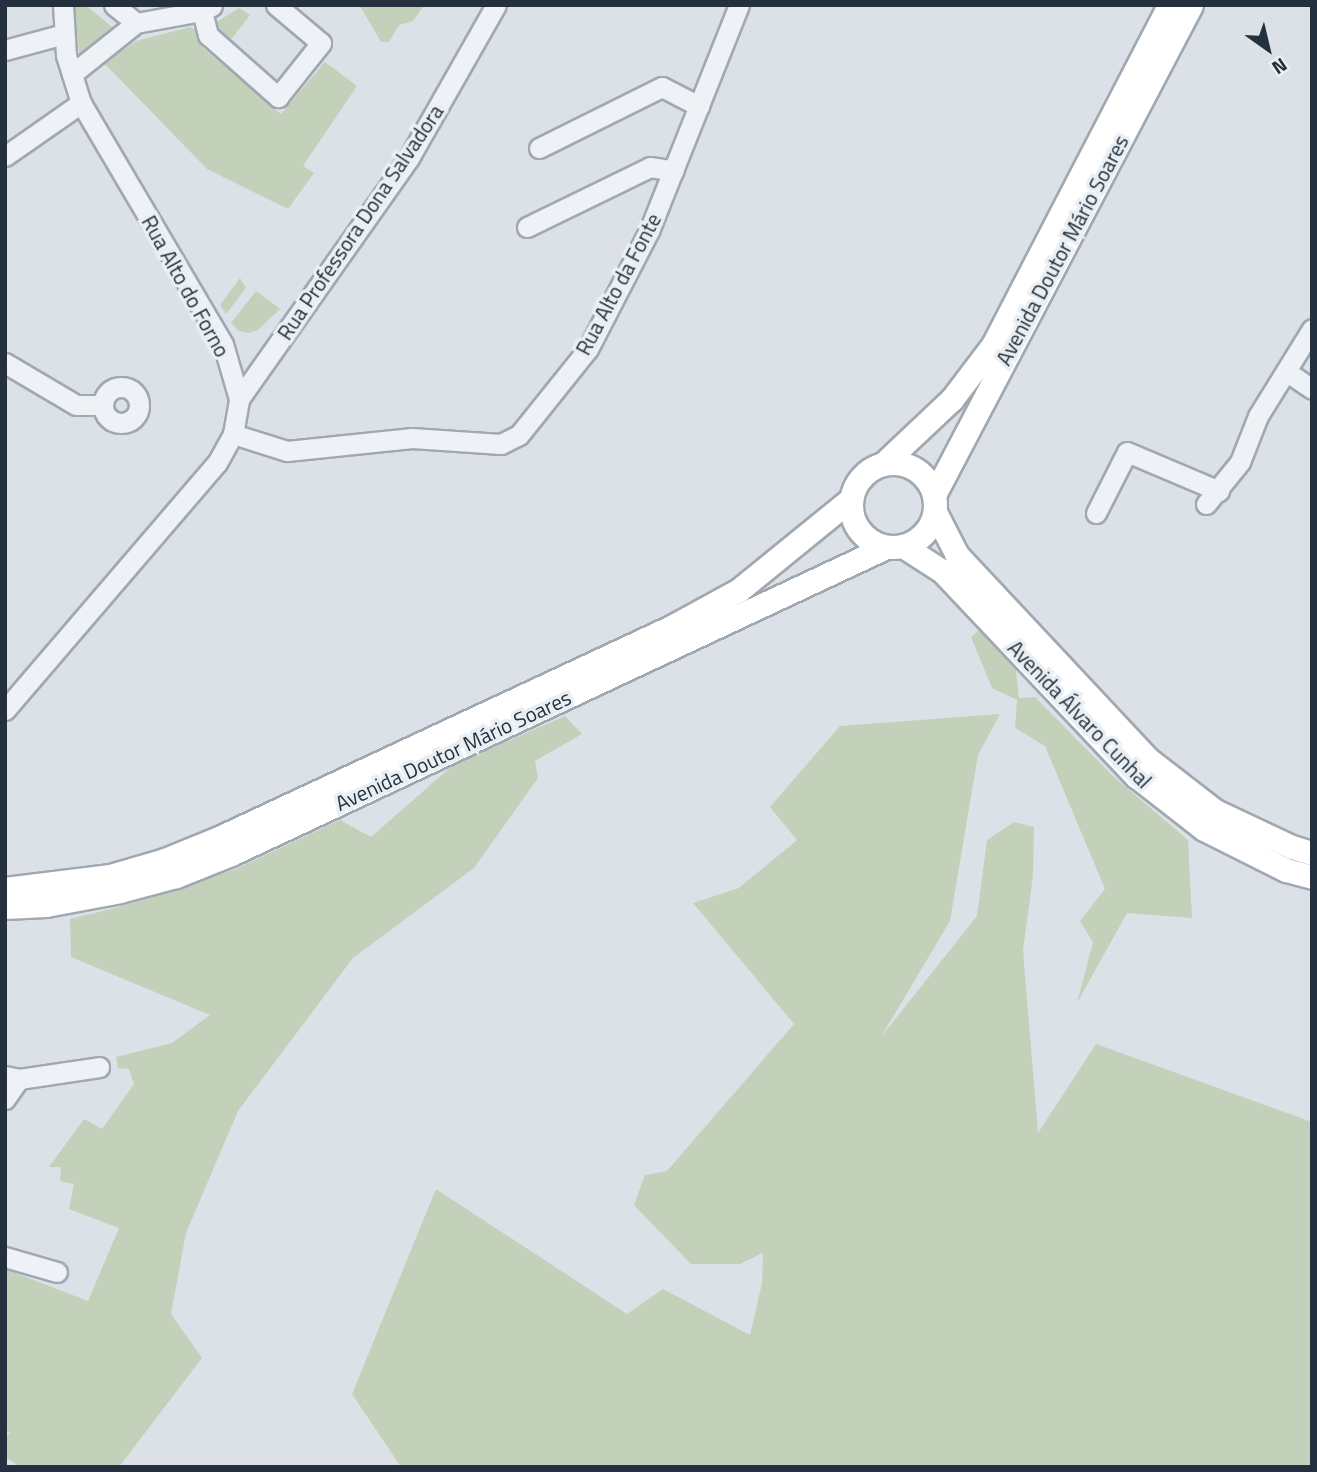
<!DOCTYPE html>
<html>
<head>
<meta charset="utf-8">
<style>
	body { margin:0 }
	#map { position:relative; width:1317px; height:1472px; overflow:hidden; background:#dbe1e7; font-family:"Titillium Web",sans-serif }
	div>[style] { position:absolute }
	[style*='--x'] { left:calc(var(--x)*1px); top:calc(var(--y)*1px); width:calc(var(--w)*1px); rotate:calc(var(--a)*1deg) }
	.green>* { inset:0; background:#c3d1bb }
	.roads { filter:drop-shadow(2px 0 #a0a8b1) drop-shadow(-2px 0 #a0a8b1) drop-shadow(0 2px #a0a8b1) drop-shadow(0 -2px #a0a8b1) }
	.minor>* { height:19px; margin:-9.5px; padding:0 9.5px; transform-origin:9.5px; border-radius:9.5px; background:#eef1f5 }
	.minor>.ring { margin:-9.5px; padding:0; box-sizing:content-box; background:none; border:19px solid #eef1f5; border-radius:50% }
	.major>* { height:23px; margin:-11.5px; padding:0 11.5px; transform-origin:11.5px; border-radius:11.5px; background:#fff }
	.major>.ring { margin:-11.5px; padding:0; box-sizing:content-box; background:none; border:23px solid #fff; border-radius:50% }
	span { translate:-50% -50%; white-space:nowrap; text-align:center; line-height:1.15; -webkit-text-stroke:7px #eaeff4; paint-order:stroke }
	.street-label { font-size:21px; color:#24303d }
	.frame { position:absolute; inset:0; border:7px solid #24303d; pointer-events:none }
	.north { position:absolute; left:1233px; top:14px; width:70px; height:70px; -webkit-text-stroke:5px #eaeff4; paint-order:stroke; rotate:146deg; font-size:19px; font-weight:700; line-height:28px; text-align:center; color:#24303d }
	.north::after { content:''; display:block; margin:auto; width:24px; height:32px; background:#24303d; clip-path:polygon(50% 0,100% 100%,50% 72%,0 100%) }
</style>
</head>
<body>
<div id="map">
	<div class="green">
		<div style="clip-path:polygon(74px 5px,86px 5px,112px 27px,124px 22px,80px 61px)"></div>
		<div style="clip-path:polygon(420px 5px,423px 7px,413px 21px,399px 25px,389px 42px,381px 42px,360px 6px)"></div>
		<div style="clip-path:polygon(239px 8px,250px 15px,229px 42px,218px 33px,215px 23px)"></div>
		<div style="clip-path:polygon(190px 27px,197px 31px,203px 48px,281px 114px,325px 62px,357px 86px,303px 166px,314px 173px,288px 209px,207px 169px,104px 63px,136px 41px)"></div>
		<div style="clip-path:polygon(240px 278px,246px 288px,226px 314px,220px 305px)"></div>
		<div style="clip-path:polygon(256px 291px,280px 309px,258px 330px,248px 333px,239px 331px,231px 323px)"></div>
		<div style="clip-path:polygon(979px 630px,1016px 670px,1019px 698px,1035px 697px,1113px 776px,1188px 840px,1192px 918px,1127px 913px,1077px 1003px,1093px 942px,1080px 921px,1105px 889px,1045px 746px,1015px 728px,1017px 700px,992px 688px,971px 637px)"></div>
		<div style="clip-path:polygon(1000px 714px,978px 755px,950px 921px,881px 1037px,977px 916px,987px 840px,1014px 822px,1034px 827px,1033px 876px,1023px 950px,1038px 1133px,1096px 1044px,1312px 1122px,1312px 1467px,401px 1467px,352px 1394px,436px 1189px,627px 1314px,663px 1289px,750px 1335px,762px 1283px,763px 1253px,740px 1264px,691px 1264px,634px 1205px,645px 1175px,667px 1171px,794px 1024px,693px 903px,739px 888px,797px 840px,770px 807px,840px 726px)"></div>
		<div style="clip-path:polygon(565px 716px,582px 734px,535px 761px,538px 778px,474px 868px,353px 958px,238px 1111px,186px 1233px,171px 1314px,202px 1358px,119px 1467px,21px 1467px,5px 1457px,5px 1435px,11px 1434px,5px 1429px,5px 1269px,88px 1301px,119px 1228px,69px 1209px,74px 1184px,60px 1181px,61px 1167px,49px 1167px,84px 1119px,102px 1129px,134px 1084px,129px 1069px,118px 1068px,116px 1057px,172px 1043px,210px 1015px,71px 957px,70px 919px,123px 906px,236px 869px,340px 820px,371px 837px,453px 765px)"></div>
	</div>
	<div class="roads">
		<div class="minor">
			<div style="--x:114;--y:5;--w:28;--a:39"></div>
			<div style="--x:202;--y:11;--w:25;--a:76"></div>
			<div style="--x:208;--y:35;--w:94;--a:41.5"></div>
			<div style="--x:278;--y:97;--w:69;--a:-51.5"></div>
			<div style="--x:321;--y:43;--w:59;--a:-139.8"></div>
			<div style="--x:5;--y:50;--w:61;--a:-15.2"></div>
			<div style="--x:72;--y:74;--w:82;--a:-38.6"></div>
			<div style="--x:136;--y:23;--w:67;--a:-10.3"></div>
			<div style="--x:202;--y:11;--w:11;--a:-27"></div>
			<div style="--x:539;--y:148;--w:137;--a:-26.4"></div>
			<div style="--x:662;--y:87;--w:42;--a:27.2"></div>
			<div style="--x:5;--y:156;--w:93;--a:-34.9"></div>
			<div style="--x:527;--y:227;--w:137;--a:-26"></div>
			<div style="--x:650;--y:167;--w:24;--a:9"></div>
			<div style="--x:5;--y:363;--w:82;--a:30.6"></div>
			<div style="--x:76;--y:405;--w:27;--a:0"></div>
			<div style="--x:1287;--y:372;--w:30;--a:34"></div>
			<div class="ring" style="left:103px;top:387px;width:17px;height:17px"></div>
			<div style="--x:239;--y:399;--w:295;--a:-54.8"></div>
			<div style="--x:409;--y:158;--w:176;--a:-60.4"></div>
			<div style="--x:233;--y:434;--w:57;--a:17.5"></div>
			<div style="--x:287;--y:451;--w:126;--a:-5.9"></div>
			<div style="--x:412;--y:438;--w:89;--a:3.9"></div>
			<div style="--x:501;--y:444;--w:20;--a:-27"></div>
			<div style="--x:519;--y:435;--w:110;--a:-51.3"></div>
			<div style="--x:588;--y:349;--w:133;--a:-62.7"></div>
			<div style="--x:649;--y:231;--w:243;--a:-68.3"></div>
			<div style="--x:1206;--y:504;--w:54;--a:-51"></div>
			<div style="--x:1240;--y:462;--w:49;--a:-68.6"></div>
			<div style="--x:1258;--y:416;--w:102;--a:-58.2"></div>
			<div style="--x:1096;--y:513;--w:68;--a:-63.1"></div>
			<div style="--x:1127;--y:452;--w:100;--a:23"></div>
			<div style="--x:5;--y:710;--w:326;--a:-49.4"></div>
			<div style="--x:217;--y:463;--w:33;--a:-61"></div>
			<div style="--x:233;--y:434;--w:36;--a:-80"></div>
			<div style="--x:239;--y:399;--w:57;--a:-106.2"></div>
			<div style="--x:223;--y:344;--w:280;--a:-120.5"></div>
			<div style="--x:81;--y:103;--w:50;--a:-107.4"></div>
			<div style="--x:66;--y:55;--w:50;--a:-93.4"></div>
			<div style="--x:5;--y:1076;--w:14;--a:12"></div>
			<div style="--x:19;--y:1079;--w:81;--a:-8.5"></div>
			<div style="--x:5;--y:1099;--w:24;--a:-55"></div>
			<div style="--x:5;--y:1257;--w:54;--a:16.1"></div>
		</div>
		<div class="major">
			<div class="ring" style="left:851px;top:463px;width:61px;height:61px"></div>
			<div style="--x:883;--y:464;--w:95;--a:-43.3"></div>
			<div style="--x:952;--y:399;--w:68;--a:-52.8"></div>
			<div style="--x:993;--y:345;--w:383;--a:-62.6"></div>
			<div style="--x:934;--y:495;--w:553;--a:-62.32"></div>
			<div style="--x:935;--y:512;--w:48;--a:62.9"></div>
			<div style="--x:957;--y:555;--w:279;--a:46.9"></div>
			<div style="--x:1148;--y:759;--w:85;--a:37.8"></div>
			<div style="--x:1215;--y:811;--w:85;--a:25.1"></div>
			<div style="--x:1292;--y:847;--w:21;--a:17"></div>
			<div style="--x:903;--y:546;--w:46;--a:32.7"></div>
			<div style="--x:942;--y:571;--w:282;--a:46.6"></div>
			<div style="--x:1136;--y:776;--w:86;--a:37.9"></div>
			<div style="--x:1204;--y:829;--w:92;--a:26.6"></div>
			<div style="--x:1286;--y:870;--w:27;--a:15"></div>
			<div style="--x:5;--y:889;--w:106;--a:-7.1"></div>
			<div style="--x:110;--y:876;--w:57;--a:-16.2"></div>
			<div style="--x:165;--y:860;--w:61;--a:-22.3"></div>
			<div style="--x:221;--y:837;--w:499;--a:-25"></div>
			<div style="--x:673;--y:626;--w:75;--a:-28.6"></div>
			<div style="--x:739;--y:590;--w:144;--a:-39.1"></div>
			<div style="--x:5;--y:907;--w:41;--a:-2.8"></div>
			<div style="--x:46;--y:905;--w:75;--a:-10.7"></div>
			<div style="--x:120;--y:891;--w:58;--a:-15"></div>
			<div style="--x:176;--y:876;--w:59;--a:-21.8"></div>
			<div style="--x:231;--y:854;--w:723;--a:-25.11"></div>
		</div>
	</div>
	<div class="street-label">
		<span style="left:360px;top:222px;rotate:-56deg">Rua Professora Dona Salvadora</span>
		<span style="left:1062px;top:250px;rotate:-62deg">Avenida Doutor Mário Soares</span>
		<span style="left:618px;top:284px;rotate:-62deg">Rua Alto da Fonte</span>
		<span style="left:186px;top:286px;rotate:61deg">Rua Alto do Forno</span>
		<span style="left:1080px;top:714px;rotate:46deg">Avenida Álvaro Cunhal</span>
		<span style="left:453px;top:750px;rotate:-25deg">Avenida Doutor Mário Soares</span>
	</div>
	<div class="frame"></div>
	<div class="north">N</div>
</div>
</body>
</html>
